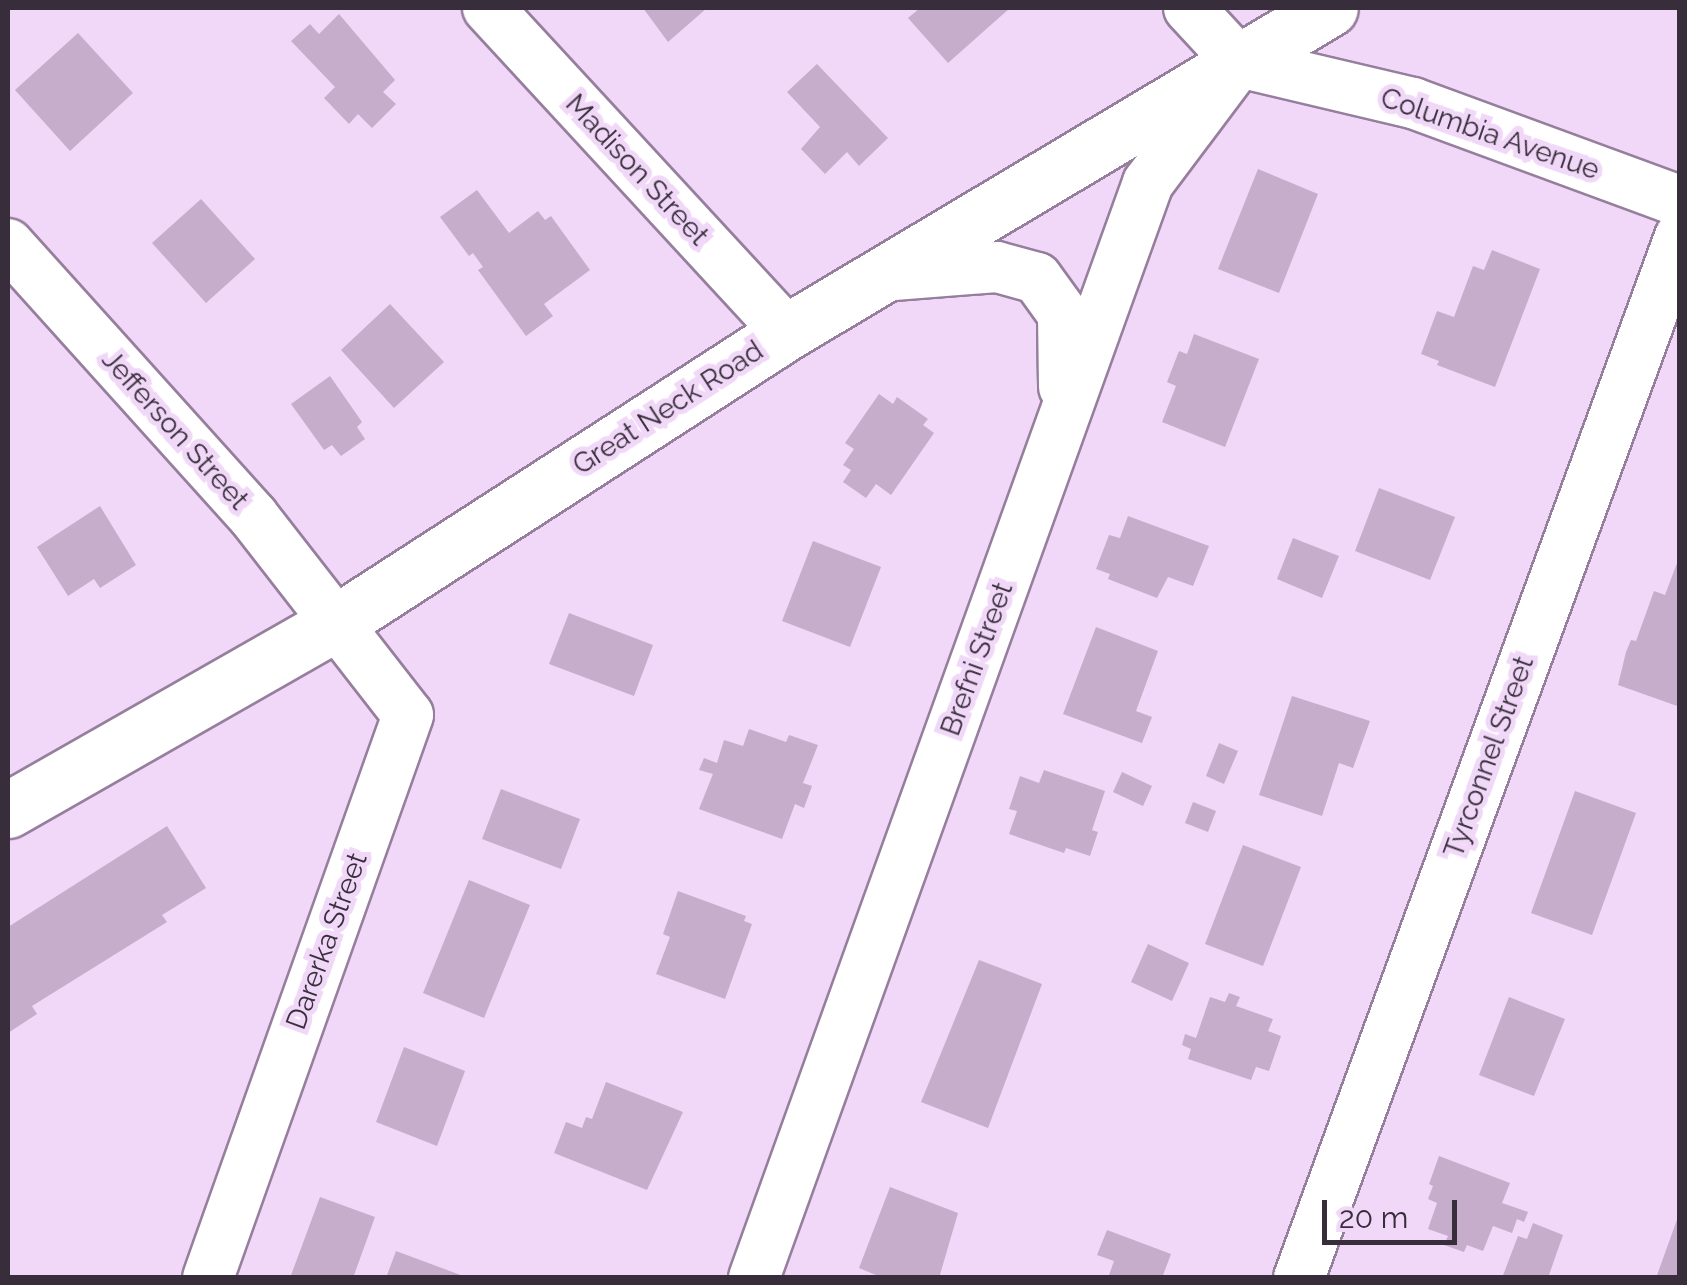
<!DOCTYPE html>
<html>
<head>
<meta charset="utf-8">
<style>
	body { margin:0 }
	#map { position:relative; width:1687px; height:1285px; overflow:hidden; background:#f1d8f8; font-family:Raleway,sans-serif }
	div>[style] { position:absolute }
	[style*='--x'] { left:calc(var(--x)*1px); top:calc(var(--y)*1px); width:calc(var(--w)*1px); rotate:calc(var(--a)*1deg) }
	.building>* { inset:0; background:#c6adcc }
	.roads { filter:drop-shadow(2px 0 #967f9d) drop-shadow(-2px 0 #967f9d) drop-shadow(0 2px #967f9d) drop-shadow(0 -2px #967f9d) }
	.minor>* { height:50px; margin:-25px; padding:0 25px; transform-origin:25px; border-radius:25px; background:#fff }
	.major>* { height:55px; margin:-27.5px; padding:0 27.5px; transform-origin:27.5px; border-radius:27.5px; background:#fff }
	span { translate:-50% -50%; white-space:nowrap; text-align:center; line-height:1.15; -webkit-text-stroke:10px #f1d8f8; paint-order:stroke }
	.street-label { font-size:28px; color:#382e3b }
	.frame { position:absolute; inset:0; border:10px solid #382e3b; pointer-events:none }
	.scale { position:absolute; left:1322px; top:1200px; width:135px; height:45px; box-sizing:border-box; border:5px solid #382e3b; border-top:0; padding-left:12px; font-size:30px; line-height:35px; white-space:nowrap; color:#382e3b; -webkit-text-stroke:8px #f1d8f8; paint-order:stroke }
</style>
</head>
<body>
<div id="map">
	<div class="building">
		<div style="clip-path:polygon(643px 8px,707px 8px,668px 42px)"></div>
		<div style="clip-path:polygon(920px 8px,1010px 8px,948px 63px,908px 18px)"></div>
		<div style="clip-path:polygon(339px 14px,395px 80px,383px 92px,396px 104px,372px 128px,358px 114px,349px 124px,324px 98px,335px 87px,291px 41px,310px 24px,319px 34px)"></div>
		<div style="clip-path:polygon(78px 33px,133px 93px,70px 151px,15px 90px)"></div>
		<div style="clip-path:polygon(817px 64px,888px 138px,859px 166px,847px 152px,825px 174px,801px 149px,820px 127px,787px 92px)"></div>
		<div style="clip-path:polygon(1258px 169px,1318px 194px,1279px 293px,1218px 269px)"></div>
		<div style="clip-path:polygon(477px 190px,509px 233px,538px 211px,545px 220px,551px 216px,590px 270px,544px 304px,553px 316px,526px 336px,478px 270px,483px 267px,473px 253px,469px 256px,440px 217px)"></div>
		<div style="clip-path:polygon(201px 199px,255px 259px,206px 303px,152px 243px)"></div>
		<div style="clip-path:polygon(1492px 250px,1540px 269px,1495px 387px,1437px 365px,1439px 361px,1421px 354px,1437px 311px,1454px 317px,1473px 266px,1484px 270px)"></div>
		<div style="clip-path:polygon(390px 304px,444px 362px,394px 408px,341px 350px)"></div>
		<div style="clip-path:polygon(1194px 334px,1259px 359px,1225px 447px,1162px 422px,1176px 386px,1167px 382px,1179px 351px,1187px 354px)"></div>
		<div style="clip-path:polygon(330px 376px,362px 422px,357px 427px,365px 439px,341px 456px,332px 445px,324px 450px,291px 404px)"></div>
		<div style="clip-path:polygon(879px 394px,893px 404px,897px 397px,928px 419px,923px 425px,934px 433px,891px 495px,876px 484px,866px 498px,843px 482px,851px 470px,843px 465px,854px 449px,845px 443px)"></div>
		<div style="clip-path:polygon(1379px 488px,1455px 517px,1430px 580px,1355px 551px)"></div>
		<div style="clip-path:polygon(100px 506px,136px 565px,100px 588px,94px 579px,68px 596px,37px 547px)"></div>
		<div style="clip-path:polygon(1128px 516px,1209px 546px,1193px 586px,1168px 577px,1157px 598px,1108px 579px,1110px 574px,1096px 569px,1109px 535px,1120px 538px)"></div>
		<div style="clip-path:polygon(1293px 538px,1339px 556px,1322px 598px,1277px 579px)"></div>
		<div style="clip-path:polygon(813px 541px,881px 567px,850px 647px,782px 621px)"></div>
		<div style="clip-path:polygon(1680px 555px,1680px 707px,1618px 685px,1626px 652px,1631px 640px,1636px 641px,1654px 591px,1665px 595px)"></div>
		<div style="clip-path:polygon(569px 613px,653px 645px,634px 696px,549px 664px)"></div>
		<div style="clip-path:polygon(1096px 627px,1158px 651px,1136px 711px,1152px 717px,1142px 743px,1063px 714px)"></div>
		<div style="clip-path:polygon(1292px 696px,1370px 721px,1353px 768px,1339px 763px,1322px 816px,1259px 795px)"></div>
		<div style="clip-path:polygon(749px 729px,786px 742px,789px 735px,818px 745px,803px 783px,812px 786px,804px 808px,795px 804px,782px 839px,699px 809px,713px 774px,699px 770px,704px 758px,717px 763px,724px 740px,743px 746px)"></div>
		<div style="clip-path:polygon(1219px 743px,1238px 751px,1224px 784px,1206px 776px)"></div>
		<div style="clip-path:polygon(1044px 770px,1105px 791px,1092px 830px,1098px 832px,1090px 856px,1066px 848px,1064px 853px,1009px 834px,1017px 811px,1009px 809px,1020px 776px,1039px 783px)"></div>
		<div style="clip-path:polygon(1122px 772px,1152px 786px,1143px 806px,1113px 792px)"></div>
		<div style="clip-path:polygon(501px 789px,580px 819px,561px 869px,482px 839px)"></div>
		<div style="clip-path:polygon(1575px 791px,1636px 813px,1592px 935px,1531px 913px)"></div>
		<div style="clip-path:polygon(1193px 802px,1216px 811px,1208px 832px,1185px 823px)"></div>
		<div style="clip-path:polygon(167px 826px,206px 888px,162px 915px,167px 922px,32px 1006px,37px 1014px,8px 1033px,8px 927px)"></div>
		<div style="clip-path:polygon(1243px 845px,1301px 867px,1263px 966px,1205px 944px)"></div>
		<div style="clip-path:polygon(469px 880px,530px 905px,484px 1018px,423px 993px)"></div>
		<div style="clip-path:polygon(678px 891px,746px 916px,744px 921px,752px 924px,725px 999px,656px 974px,670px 937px,663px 934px)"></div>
		<div style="clip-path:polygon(1148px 944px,1189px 963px,1172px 1001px,1131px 982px)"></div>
		<div style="clip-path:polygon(979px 960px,1042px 984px,988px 1128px,921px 1102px)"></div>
		<div style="clip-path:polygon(1229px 993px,1240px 997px,1236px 1006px,1273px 1019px,1268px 1031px,1281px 1036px,1269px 1071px,1256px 1067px,1251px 1080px,1188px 1059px,1191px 1049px,1182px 1045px,1185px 1034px,1196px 1038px,1210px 997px,1225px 1002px)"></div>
		<div style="clip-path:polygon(1509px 997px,1565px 1019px,1534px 1096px,1479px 1075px)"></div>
		<div style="clip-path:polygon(404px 1047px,465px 1071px,437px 1146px,376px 1122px)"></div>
		<div style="clip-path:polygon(606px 1082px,683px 1112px,647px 1190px,554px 1153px,566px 1122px,582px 1128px,586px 1117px,592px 1119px)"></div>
		<div style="clip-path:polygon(1439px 1156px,1510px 1183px,1502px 1203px,1528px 1212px,1524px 1222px,1517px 1219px,1512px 1233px,1493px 1226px,1483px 1251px,1467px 1245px,1464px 1252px,1444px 1245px,1448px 1236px,1428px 1229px,1437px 1203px,1428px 1199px,1433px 1186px,1429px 1184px)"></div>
		<div style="clip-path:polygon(890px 1187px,958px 1213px,939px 1278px,883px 1278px,859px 1268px)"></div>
		<div style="clip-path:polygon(320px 1197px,375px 1217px,353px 1278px,290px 1278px)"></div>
		<div style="clip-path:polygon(1679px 1214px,1680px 1278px,1656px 1278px)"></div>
		<div style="clip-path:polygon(1533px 1223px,1563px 1235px,1548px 1278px,1502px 1278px,1518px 1236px,1527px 1239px)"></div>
		<div style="clip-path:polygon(1107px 1230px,1171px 1254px,1162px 1278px,1108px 1278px,1114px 1261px,1097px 1255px)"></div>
		<div style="clip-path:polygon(396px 1251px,466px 1277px,466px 1278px,386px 1278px)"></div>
	</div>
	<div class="roads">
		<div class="minor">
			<div style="--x:488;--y:8;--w:441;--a:47.3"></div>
			<div style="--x:1189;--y:8;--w:74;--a:47.2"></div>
			<div style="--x:1239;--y:62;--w:179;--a:13.3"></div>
			<div style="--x:1413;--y:103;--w:284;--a:20.2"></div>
			<div style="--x:8;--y:244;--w:366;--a:48"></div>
			<div style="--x:253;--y:516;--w:252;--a:52.1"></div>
			<div style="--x:408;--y:715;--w:597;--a:109.56"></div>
			<div style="--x:881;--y:276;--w:116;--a:-4.4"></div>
			<div style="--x:997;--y:267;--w:41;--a:15.4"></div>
			<div style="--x:1037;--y:278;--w:44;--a:54.2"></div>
			<div style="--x:1063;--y:314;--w:73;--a:89.2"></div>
			<div style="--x:754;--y:1278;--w:1164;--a:-70.21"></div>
			<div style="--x:1148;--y:183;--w:146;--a:-53.1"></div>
			<div style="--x:1299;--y:1278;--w:1109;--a:-69.9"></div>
		</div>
		<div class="major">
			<div style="--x:8;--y:810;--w:378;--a:-29.7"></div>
			<div style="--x:336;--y:623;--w:537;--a:-32.83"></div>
			<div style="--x:787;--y:332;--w:632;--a:-30.82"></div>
		</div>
	</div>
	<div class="street-label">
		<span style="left:1490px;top:134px;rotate:19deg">Columbia Avenue</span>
		<span style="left:637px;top:170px;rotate:47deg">Madison Street</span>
		<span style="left:668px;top:408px;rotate:-33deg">Great Neck Road</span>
		<span style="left:175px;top:430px;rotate:48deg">Jefferson Street</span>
		<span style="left:977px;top:659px;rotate:-70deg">Brefni Street</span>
		<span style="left:1489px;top:757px;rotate:-70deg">Tyrconnel Street</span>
		<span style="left:327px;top:941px;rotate:-70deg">Darerka Street</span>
	</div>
	<div class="frame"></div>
	<div class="scale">20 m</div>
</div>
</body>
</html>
